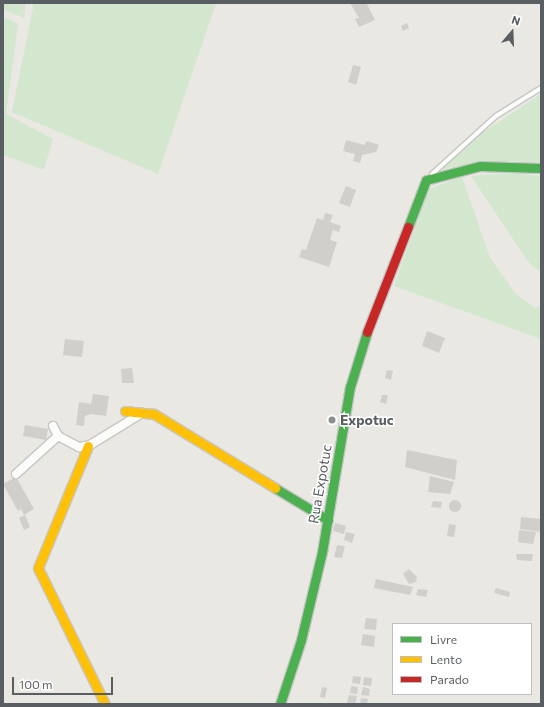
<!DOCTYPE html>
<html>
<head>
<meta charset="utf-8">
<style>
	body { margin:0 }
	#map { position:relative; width:544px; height:707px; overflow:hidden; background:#eae8e3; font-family:Commissioner,sans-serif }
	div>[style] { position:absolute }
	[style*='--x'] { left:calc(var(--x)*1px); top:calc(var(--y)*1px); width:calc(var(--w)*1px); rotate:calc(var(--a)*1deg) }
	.green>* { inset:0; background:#d2e7cd }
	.building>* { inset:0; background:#d0cfcc }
	.round { border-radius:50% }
	.roads { filter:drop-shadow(1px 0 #c6c6c6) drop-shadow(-1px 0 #c6c6c6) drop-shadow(0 1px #c6c6c6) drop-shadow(0 -1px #c6c6c6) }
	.lane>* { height:4px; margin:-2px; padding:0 2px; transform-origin:2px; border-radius:2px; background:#fcfcfb }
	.street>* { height:8px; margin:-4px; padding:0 4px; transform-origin:4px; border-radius:4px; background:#fcfcfb }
	.fast>* { height:9px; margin:-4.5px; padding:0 4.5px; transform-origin:4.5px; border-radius:4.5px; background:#4caf50 }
	.slow>* { height:9px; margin:-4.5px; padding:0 4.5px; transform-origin:4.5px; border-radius:4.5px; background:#ffc107 }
	.jam>* { height:9px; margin:-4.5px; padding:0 4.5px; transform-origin:4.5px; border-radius:4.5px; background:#c62828 }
	.dots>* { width:11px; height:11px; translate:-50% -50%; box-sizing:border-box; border:2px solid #fff; border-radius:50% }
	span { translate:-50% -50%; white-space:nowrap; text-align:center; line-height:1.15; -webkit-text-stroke:3px #fff; paint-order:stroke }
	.poi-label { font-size:14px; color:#595e62; font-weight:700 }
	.left { translate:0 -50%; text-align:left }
	.street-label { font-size:14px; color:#595e62 }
	.frame { position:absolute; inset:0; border:4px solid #595e62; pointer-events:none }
	.legend { position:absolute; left:392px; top:623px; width:140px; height:72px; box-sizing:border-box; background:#fff; border:1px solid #bdbfc0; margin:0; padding:5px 7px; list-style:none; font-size:12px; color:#595e62 }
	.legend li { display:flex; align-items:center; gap:8px; height:20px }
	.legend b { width:20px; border:1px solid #bdbfc0 }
	.north { position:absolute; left:492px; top:12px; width:40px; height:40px; -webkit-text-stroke:3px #fff; paint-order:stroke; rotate:19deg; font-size:11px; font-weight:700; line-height:16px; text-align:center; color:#595e62 }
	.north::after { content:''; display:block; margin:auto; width:14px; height:18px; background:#595e62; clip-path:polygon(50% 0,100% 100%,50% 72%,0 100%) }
	.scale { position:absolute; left:12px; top:677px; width:101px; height:18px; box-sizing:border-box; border:2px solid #595e62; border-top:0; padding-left:5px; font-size:12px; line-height:14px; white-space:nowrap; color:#595e62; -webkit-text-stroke:3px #fff; paint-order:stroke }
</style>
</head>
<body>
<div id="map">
	<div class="green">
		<div style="clip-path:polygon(3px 3px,26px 3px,24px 18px,3px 9px)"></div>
		<div style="clip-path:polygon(34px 3px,216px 3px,158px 174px,12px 112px)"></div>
		<div style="clip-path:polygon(3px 17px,18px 24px,6px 114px,53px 139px,44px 170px,3px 155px)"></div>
		<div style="clip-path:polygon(541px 94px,541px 162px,481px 161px,440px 170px,476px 137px)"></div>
		<div style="clip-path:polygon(510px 173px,541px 176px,541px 272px,529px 263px,471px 176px)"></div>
		<div style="clip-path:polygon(462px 177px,490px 258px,516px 294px,535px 308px,541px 306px,541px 339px,394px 286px,429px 189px)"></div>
	</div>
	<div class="building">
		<div style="clip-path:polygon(350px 3px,370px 3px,367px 4px,375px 20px,359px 27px,355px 19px,359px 18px)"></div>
		<div style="clip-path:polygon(407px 23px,409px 28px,403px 31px,401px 26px)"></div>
		<div style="clip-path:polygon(353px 65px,361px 67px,356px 85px,348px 82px)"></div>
		<div style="clip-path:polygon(346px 140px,364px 145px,367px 141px,379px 145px,376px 152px,362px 155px,360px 163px,353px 161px,355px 154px,343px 151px)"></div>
		<div style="clip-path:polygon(346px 186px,356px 190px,350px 207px,339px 203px)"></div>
		<div style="clip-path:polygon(325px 213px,333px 215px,330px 222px,341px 226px,339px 232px,333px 230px,330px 240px,337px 242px,329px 267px,299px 257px,302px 249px,306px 250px,317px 218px,323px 220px)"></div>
		<div style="clip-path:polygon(427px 331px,445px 338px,439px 353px,422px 346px)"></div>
		<div style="clip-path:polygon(65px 339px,84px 341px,82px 357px,63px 355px)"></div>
		<div style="clip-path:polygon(132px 368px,134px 383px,122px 383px,121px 369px)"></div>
		<div style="clip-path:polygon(387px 370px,393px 371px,391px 380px,385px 378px)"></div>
		<div style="clip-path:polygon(93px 394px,109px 396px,106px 416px,90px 414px,85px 416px,84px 426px,76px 425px,79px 402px,91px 404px)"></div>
		<div style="clip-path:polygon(382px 395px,388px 395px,386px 404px,380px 402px)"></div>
		<div style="clip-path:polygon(25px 425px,48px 429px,46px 440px,23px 436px)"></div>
		<div style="clip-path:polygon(407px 450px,457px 460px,455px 480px,405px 467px)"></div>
		<div style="clip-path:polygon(430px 476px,454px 482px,450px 494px,428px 492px)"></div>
		<div style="clip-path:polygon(16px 477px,34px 509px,24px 515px,21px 509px,18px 511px,3px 484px)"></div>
		<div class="round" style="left:449px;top:500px;width:12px;height:12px"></div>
		<div style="clip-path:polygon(433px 501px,442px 502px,441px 508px,431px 507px)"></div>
		<div style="clip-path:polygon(25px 515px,30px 527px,24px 530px,19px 518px)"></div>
		<div style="clip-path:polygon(521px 517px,541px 519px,541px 532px,520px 529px)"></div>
		<div style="clip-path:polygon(335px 523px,346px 526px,344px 534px,333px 531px)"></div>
		<div style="clip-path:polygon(449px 524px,456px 525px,454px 537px,447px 536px)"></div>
		<div style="clip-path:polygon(519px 530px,536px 532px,533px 544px,518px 542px)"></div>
		<div style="clip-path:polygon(346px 532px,355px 534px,352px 543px,344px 540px)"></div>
		<div style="clip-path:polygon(337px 545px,345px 546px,342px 558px,334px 557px)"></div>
		<div style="clip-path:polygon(516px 554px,533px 554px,532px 561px,517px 560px)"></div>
		<div style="clip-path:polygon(409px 569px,417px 577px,416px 582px,409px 584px,403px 574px)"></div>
		<div style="clip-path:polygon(376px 579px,413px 587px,410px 595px,374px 588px)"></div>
		<div style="clip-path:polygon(496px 588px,510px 592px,509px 597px,494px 593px)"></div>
		<div style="clip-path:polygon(418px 589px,428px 590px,426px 597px,416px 595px)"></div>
		<div style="clip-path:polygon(366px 618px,377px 619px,376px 630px,364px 629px)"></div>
		<div style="clip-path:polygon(363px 634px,375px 636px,374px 647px,361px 645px)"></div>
		<div style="clip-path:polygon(353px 676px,361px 677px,360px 684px,352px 683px)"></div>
		<div style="clip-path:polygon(364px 677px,372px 678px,371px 686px,363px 685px)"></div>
		<div style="clip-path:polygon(351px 686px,358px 687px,357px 694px,350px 693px)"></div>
		<div style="clip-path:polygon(322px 687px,327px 688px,325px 698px,320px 697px)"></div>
		<div style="clip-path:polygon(363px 687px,370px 689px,369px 696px,361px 695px)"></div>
		<div style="clip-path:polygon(349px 695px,357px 696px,355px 704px,347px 703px)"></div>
		<div style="clip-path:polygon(361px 698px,368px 699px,367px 704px,360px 704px)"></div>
	</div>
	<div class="roads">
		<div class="lane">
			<div style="--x:432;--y:174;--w:86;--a:-42.2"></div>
			<div style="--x:496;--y:116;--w:53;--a:-31.9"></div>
		</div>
		<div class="street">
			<div style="--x:53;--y:426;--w:11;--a:63"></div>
			<div style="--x:58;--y:436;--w:24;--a:28"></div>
			<div style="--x:79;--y:447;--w:11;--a:-10"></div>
			<div style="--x:90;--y:445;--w:61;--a:-31.6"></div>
			<div style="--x:16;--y:474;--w:57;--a:-42.1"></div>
		</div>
		<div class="fast">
			<div style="--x:408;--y:227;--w:50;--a:-69"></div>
			<div style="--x:426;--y:180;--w:56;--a:-14.5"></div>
			<div style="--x:480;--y:166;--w:61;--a:1.9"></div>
			<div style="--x:275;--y:488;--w:62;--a:31.1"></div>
			<div style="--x:280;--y:704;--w:67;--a:-71.8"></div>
			<div style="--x:301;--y:640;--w:90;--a:-76.6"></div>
			<div style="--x:322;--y:552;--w:167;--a:-80.4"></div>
			<div style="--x:350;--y:387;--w:58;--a:-72.8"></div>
		</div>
		<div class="slow">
			<div style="--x:125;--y:411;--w:29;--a:6"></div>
			<div style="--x:154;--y:414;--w:142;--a:31.4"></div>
			<div style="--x:88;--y:446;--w:132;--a:112.3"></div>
			<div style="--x:38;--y:568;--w:152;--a:63.8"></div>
		</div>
		<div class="jam">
			<div style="--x:367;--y:332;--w:113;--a:-68.7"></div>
		</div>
	</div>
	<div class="dots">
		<div style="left:332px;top:420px;background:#8c8e8f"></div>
	</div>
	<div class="poi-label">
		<span class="left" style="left:340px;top:420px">Expotuc</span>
	</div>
	<div class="street-label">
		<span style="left:320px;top:484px;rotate:-80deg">Rua Expotuc</span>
	</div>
	<div class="frame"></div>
	<ul class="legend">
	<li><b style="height:5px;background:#4caf50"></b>Livre</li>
	<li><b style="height:5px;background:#ffc107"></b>Lento</li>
	<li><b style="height:5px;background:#c62828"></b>Parado</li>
	</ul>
	<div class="north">N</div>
	<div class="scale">100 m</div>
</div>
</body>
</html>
